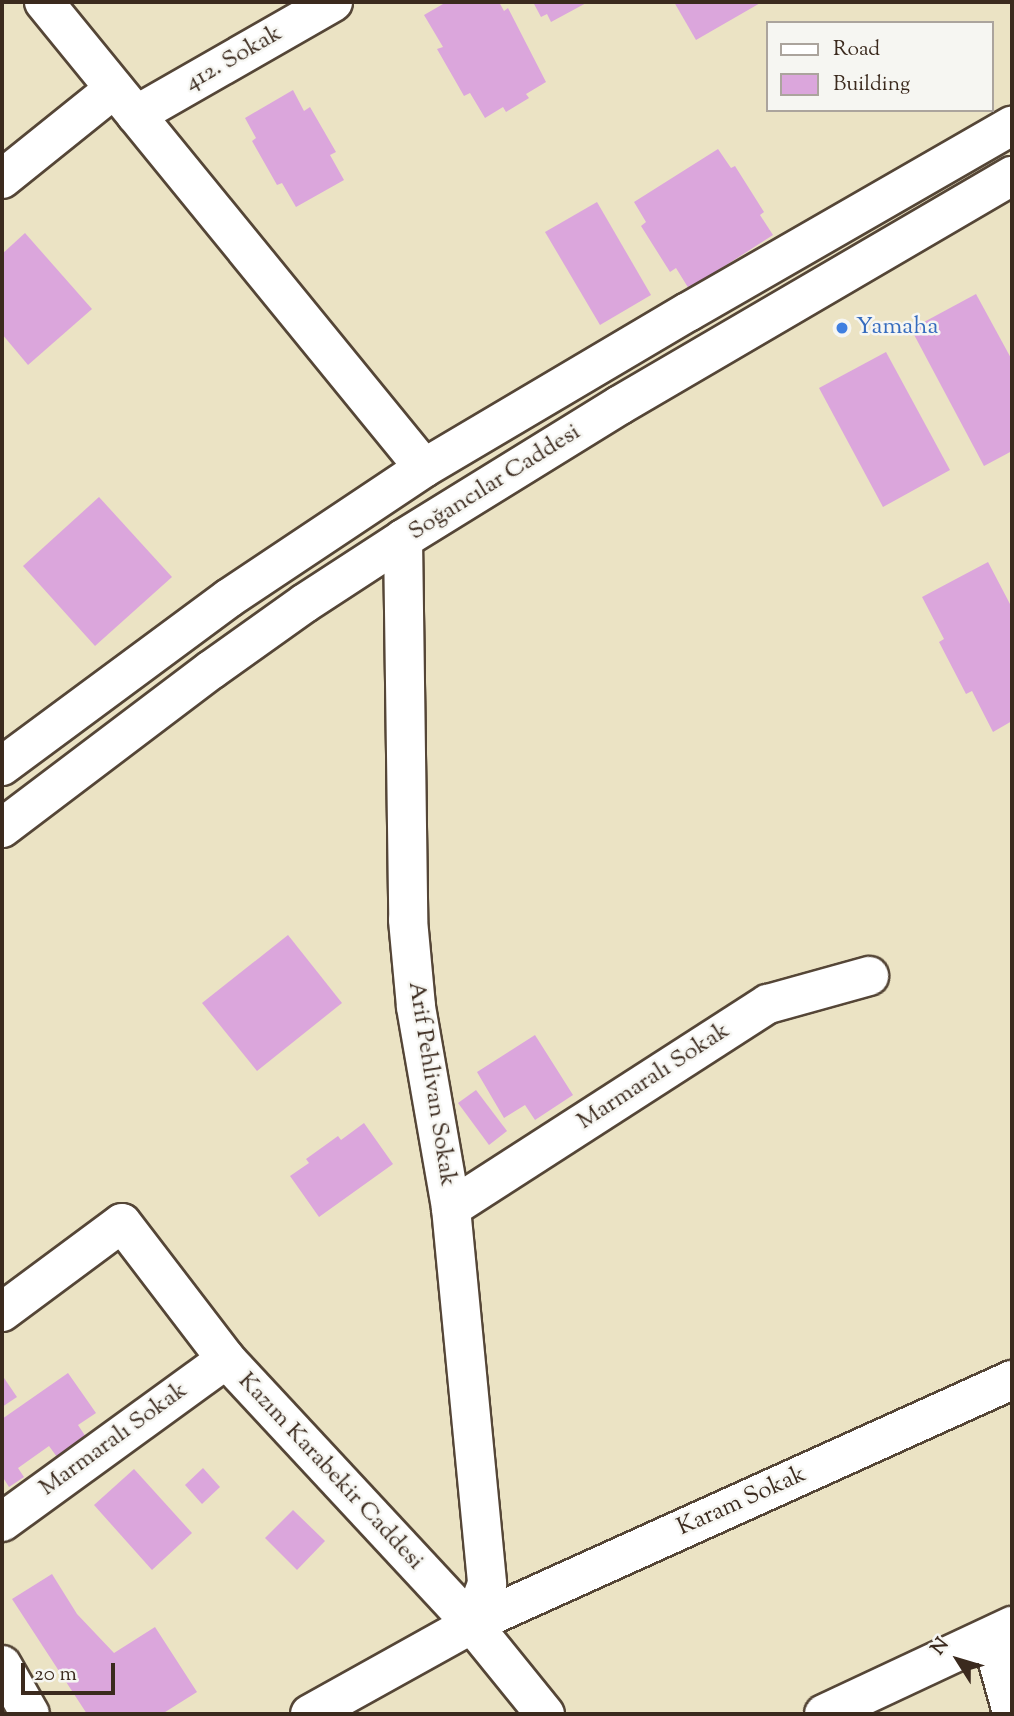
<!DOCTYPE html>
<html>
<head>
<meta charset="utf-8">
<style>
	body { margin:0 }
	#map { position:relative; width:1014px; height:1716px; overflow:hidden; background:#ebe3c4; font-family:"Sorts Mill Goudy",serif }
	div>[style] { position:absolute }
	[style*='--x'] { left:calc(var(--x)*1px); top:calc(var(--y)*1px); width:calc(var(--w)*1px); rotate:calc(var(--a)*1deg) }
	.building>* { inset:0; background:#dba6dc }
	.roads { filter:drop-shadow(2px 0 #554637) drop-shadow(-2px 0 #554637) drop-shadow(0 2px #554637) drop-shadow(0 -2px #554637) }
	.minor>* { height:38px; margin:-19px; padding:0 19px; transform-origin:19px; border-radius:19px; background:#fff }
	.major>* { height:38px; margin:-19px; padding:0 19px; transform-origin:19px; border-radius:19px; background:#fff }
	.dots>* { width:19px; height:19px; translate:-50% -50%; box-sizing:border-box; border:4px solid #f6f6f2; border-radius:50% }
	span { translate:-50% -50%; white-space:nowrap; text-align:center; line-height:1.15; -webkit-text-stroke:5px #f6f6f2; paint-order:stroke }
	.street-label { font-size:24px; color:#3b2a1e }
	.shop-label { font-size:24px; color:#366cbe }
	.left { translate:0 -50%; text-align:left }
	.frame { position:absolute; inset:0; border:4px solid #3b2a1e; pointer-events:none }
	.legend { position:absolute; left:766px; top:21px; width:228px; height:91px; box-sizing:border-box; background:#f6f6f2; border:2px solid #aba49d; margin:0; padding:9px 12px; list-style:none; font-size:21px; color:#3b2a1e }
	.legend li { display:flex; align-items:center; gap:14px; height:35px }
	.legend b { width:35px; border:2px solid #aba49d }
	.north { position:absolute; left:923px; top:1625px; width:70px; height:70px; -webkit-text-stroke:5px #f6f6f2; paint-order:stroke; rotate:307deg; font-size:19px; font-weight:700; line-height:28px; text-align:center; color:#3b2a1e }
	.north::after { content:''; display:block; margin:auto; width:24px; height:32px; background:#3b2a1e; clip-path:polygon(50% 0,100% 100%,50% 72%,0 100%) }
	.scale { position:absolute; left:21px; top:1663px; width:94px; height:32px; box-sizing:border-box; border:4px solid #3b2a1e; border-top:0; padding-left:9px; font-size:21px; line-height:24px; white-space:nowrap; color:#3b2a1e; -webkit-text-stroke:5px #f6f6f2; paint-order:stroke }
</style>
</head>
<body>
<div id="map">
	<div class="building">
		<div style="clip-path:polygon(442px 2px,499px 2px,504px 11px,508px 8px,546px 82px,526px 94px,529px 98px,506px 112px,503px 107px,485px 118px,470px 93px,464px 96px,437px 49px,443px 47px,424px 15px,443px 4px)"></div>
		<div style="clip-path:polygon(533px 2px,588px 2px,551px 22px,547px 14px,541px 17px)"></div>
		<div style="clip-path:polygon(674px 2px,762px 2px,696px 40px)"></div>
		<div style="clip-path:polygon(293px 90px,304px 111px,310px 107px,336px 152px,330px 155px,344px 180px,296px 207px,282px 183px,277px 185px,252px 141px,256px 138px,245px 118px)"></div>
		<div style="clip-path:polygon(718px 149px,731px 168px,735px 166px,764px 212px,760px 215px,773px 235px,689px 289px,676px 268px,670px 272px,641px 226px,646px 222px,634px 202px)"></div>
		<div style="clip-path:polygon(597px 202px,651px 295px,600px 325px,545px 232px)"></div>
		<div style="clip-path:polygon(25px 233px,92px 309px,28px 365px,2px 334px,2px 254px)"></div>
		<div style="clip-path:polygon(976px 294px,1012px 360px,1012px 451px,984px 466px,911px 329px)"></div>
		<div style="clip-path:polygon(886px 352px,950px 470px,883px 507px,819px 388px)"></div>
		<div style="clip-path:polygon(99px 497px,172px 577px,95px 646px,23px 566px)"></div>
		<div style="clip-path:polygon(988px 562px,1010px 604px,1012px 603px,1012px 721px,993px 732px,972px 691px,966px 694px,939px 642px,944px 639px,922px 597px)"></div>
		<div style="clip-path:polygon(288px 935px,342px 1003px,257px 1071px,202px 1003px)"></div>
		<div style="clip-path:polygon(535px 1035px,573px 1095px,535px 1120px,525px 1105px,504px 1118px,477px 1072px)"></div>
		<div style="clip-path:polygon(476px 1090px,507px 1131px,489px 1145px,458px 1103px)"></div>
		<div style="clip-path:polygon(364px 1123px,393px 1164px,319px 1217px,290px 1176px,309px 1163px,306px 1159px,338px 1136px,341px 1140px)"></div>
		<div style="clip-path:polygon(68px 1373px,96px 1413px,78px 1425px,86px 1437px,57px 1457px,49px 1446px,18px 1468px,24px 1477px,9px 1487px,2px 1476px,2px 1419px)"></div>
		<div style="clip-path:polygon(2px 1375px,17px 1397px,2px 1407px)"></div>
		<div style="clip-path:polygon(203px 1468px,220px 1487px,202px 1504px,185px 1485px)"></div>
		<div style="clip-path:polygon(134px 1469px,192px 1533px,152px 1570px,94px 1505px)"></div>
		<div style="clip-path:polygon(293px 1510px,325px 1541px,297px 1570px,265px 1538px)"></div>
		<div style="clip-path:polygon(52px 1574px,77px 1614px,114px 1653px,155px 1627px,197px 1692px,162px 1714px,87px 1714px,12px 1599px)"></div>
	</div>
	<div class="roads">
		<div class="minor">
			<div style="--x:44;--y:2;--w:601;--a:50.8"></div>
			<div style="--x:136;--y:115;--w:227;--a:-29.8"></div>
			<div style="--x:2;--y:179;--w:144;--a:-38.8"></div>
			<div style="--x:403;--y:539;--w:381;--a:89.2"></div>
			<div style="--x:408;--y:920;--w:87;--a:84.7"></div>
			<div style="--x:416;--y:1007;--w:204;--a:80.1"></div>
			<div style="--x:451;--y:1208;--w:378;--a:84.5"></div>
			<div style="--x:487;--y:1584;--w:43;--a:110.6"></div>
			<div style="--x:451;--y:1208;--w:377;--a:-32.8"></div>
			<div style="--x:768;--y:1004;--w:105;--a:-15.5"></div>
			<div style="--x:2;--y:1312;--w:149;--a:-36.6"></div>
			<div style="--x:122;--y:1223;--w:171;--a:52.6"></div>
			<div style="--x:226;--y:1359;--w:362;--a:47.1"></div>
			<div style="--x:472;--y:1624;--w:116;--a:51"></div>
			<div style="--x:2;--y:1522;--w:277;--a:-36"></div>
			<div style="--x:991;--y:1637;--w:78;--a:74.4"></div>
			<div style="--x:2;--y:1665;--w:56;--a:60.3"></div>
			<div style="--x:310;--y:1714;--w:185;--a:-29.1"></div>
			<div style="--x:472;--y:1624;--w:593;--a:-24.32"></div>
			<div style="--x:824;--y:1714;--w:208;--a:-25.1"></div>
		</div>
		<div class="major">
			<div style="--x:2;--y:766;--w:282;--a:-36.5"></div>
			<div style="--x:229;--y:598;--w:234;--a:-33.7"></div>
			<div style="--x:424;--y:468;--w:307;--a:-30.6"></div>
			<div style="--x:688;--y:312;--w:374;--a:-29.9"></div>
			<div style="--x:2;--y:828;--w:262;--a:-37.1"></div>
			<div style="--x:211;--y:670;--w:115;--a:-35.5"></div>
			<div style="--x:305;--y:603;--w:117;--a:-33.1"></div>
			<div style="--x:403;--y:539;--w:255;--a:-31.7"></div>
			<div style="--x:620;--y:405;--w:454;--a:-30.3"></div>
		</div>
	</div>
	<div class="dots">
		<div style="left:842px;top:328px;background:#3f7fe0"></div>
	</div>
	<div class="street-label">
		<span style="left:234px;top:59px;rotate:-30deg">412. Sokak</span>
		<span style="left:495px;top:483px;rotate:-32deg">Soğancılar Caddesi</span>
		<span style="left:654px;top:1077px;rotate:-33deg">Marmaralı Sokak</span>
		<span style="left:431px;top:1084px;rotate:81deg">Arif Pehlivan Sokak</span>
		<span style="left:114px;top:1440px;rotate:-36deg">Marmaralı Sokak</span>
		<span style="left:330px;top:1472px;rotate:47deg">Kazım Karabekir Caddesi</span>
		<span style="left:742px;top:1502px;rotate:-24deg">Karam Sokak</span>
	</div>
	<div class="shop-label">
		<span class="left" style="left:856px;top:328px">Yamaha</span>
	</div>
	<div class="frame"></div>
	<ul class="legend">
	<li><b style="height:9px;background:#fff"></b>Road</li>
	<li><b style="height:19px;background:#dba6dc"></b>Building</li>
	</ul>
	<div class="north">N</div>
	<div class="scale">20 m</div>
</div>
</body>
</html>
